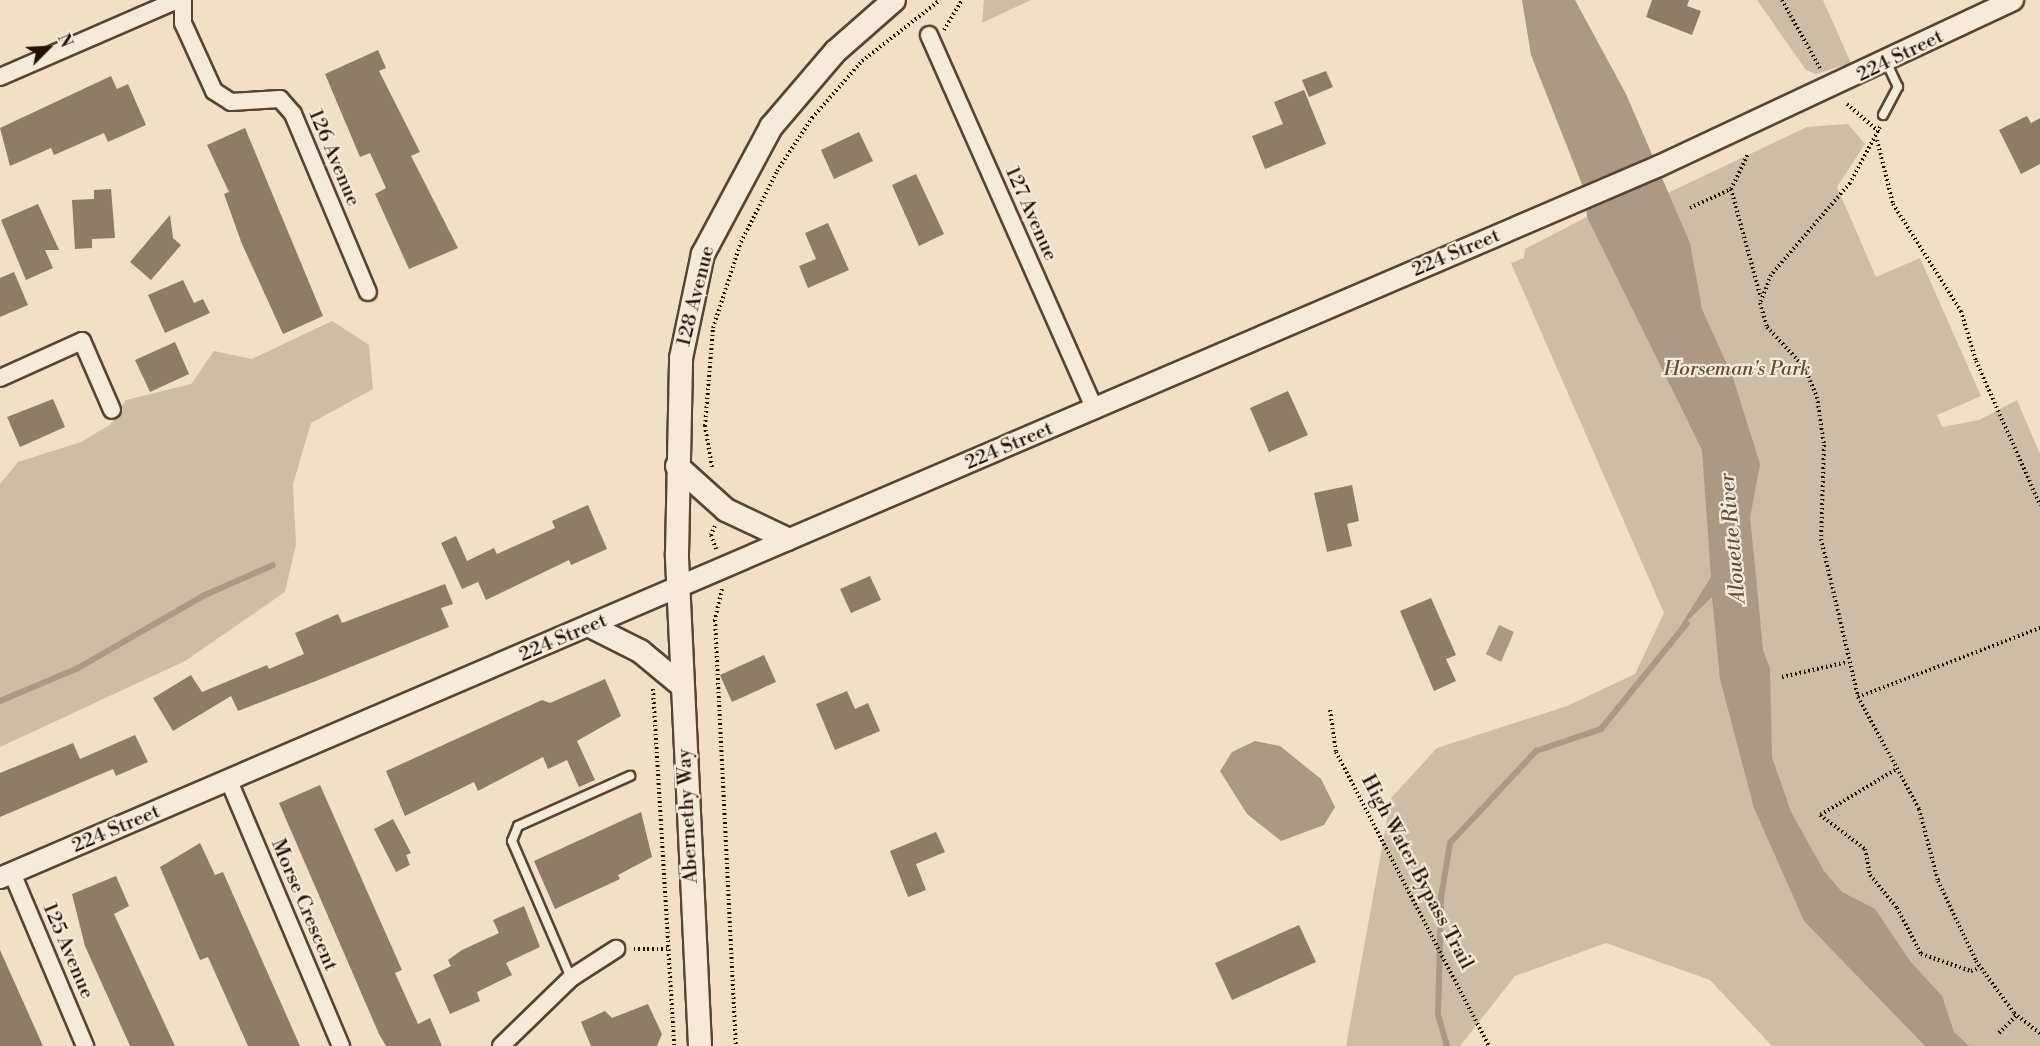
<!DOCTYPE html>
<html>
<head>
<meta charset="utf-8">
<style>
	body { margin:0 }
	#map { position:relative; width:2040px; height:1046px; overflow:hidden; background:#f1dfc6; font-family:"Libre Bodoni",serif }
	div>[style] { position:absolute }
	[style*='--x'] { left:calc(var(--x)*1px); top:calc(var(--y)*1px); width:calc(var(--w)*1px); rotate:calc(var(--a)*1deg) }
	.green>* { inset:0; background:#cfbca4 }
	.water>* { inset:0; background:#ac9883 }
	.stream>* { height:6px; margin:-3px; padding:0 3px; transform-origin:3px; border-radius:3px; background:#ac9883 }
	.building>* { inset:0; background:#907b67 }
	.path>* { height:4px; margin-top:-2px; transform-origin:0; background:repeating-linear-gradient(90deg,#270f00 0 1.5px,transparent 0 4.5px) }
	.roads { filter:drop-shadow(2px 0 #5a4332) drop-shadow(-2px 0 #5a4332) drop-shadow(0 2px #5a4332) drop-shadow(0 -2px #5a4332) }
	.service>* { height:8px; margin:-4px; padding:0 4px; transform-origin:4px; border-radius:4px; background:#f6eada }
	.minor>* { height:16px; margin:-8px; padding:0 8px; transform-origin:8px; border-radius:8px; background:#f6eada }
	.tertiary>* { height:20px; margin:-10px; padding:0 10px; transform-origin:10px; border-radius:10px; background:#f6eada }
	.secondary>* { height:22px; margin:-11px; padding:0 11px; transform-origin:11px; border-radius:11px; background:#f6eada }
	span { translate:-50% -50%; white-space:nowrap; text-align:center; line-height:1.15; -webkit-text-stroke:4.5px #f6eada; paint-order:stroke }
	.street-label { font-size:20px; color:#270f00 }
	.park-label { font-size:20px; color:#624c39; font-style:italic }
	.water-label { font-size:21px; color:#634d3b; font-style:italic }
	.north { position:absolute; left:18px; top:18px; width:60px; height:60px; -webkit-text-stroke:4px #f6eada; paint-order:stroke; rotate:66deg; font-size:16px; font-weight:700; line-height:24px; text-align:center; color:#270f00 }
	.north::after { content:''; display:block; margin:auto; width:21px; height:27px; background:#270f00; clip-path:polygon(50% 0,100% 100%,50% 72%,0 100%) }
</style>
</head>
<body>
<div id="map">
	<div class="green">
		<div style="clip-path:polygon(984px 0,1031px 0,982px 23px)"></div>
		<div style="clip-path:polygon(1757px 0,1823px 0,1851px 63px,1816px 74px,1806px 70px)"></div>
		<div style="clip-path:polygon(1848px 124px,1865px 144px,1837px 187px,1876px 277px,1920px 258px,1981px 396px,1937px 415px,1942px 427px,1979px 420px,2017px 400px,2040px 454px,2040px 1046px,1772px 1046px,1710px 980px,1606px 943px,1515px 976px,1460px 1046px,1346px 1046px,1391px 798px,1437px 748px,1567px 706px,1635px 674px,1664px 613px,1511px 263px,1524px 258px,1525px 249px,1587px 217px,1594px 228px,1807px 127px)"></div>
		<div style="clip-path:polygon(332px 321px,369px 345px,373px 389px,311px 423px,293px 484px,296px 544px,285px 592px,185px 661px,0 747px,0 484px,18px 462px,81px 442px,111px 424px,126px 400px,191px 384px,214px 351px,252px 359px)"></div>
	</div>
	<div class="water">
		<div style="clip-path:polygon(1522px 0,1575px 0,1626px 94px,1690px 243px,1702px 309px,1733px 378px,1760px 464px,1750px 518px,1755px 566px,1763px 650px,1770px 669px,1772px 757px,1791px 812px,1824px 871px,1842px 892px,1875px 909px,1910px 961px,1942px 996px,1954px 1032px,1969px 1046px,1925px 1046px,1804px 921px,1754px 808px,1720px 679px,1712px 597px,1678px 630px,1711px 577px,1702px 450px,1587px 217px,1585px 192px,1531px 55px)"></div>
		<div style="clip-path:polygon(1499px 625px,1514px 632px,1501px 662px,1486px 654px)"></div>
		<div style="clip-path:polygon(1255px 741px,1280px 746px,1321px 779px,1335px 807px,1324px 825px,1281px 841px,1247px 814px,1220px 771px,1232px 752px)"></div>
	</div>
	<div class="stream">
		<div style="--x:0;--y:701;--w:85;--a:-22.9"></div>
		<div style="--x:78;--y:668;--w:146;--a:-29.9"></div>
		<div style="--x:205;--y:595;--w:74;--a:-23.8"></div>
		<div style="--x:1447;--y:1046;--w:32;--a:-106"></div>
		<div style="--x:1438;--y:1015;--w:117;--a:-88.5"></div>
		<div style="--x:1441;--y:898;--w:56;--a:-80.7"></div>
		<div style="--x:1450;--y:843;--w:126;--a:-46.9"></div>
		<div style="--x:1536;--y:751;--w:69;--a:-18.7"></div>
		<div style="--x:1601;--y:729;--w:136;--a:-50.9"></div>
	</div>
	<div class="building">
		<div style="clip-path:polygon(1652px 0,1689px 0,1687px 6px,1701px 11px,1692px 35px,1646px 17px)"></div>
		<div style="clip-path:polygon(378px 50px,386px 68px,379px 71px,420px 152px,411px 156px,458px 248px,409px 269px,375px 194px,386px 188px,370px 153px,360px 157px,325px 74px)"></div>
		<div style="clip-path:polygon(1326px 71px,1333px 87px,1309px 97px,1302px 80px)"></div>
		<div style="clip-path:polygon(111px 76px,117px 89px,128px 84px,146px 125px,108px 142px,104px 133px,54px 155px,51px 148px,10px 166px,0 128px)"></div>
		<div style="clip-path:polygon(1304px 90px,1326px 144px,1265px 169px,1252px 136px,1283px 124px,1274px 102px)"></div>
		<div style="clip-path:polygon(2027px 116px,2031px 123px,2040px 118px,2040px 164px,2021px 174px,1999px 130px)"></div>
		<div style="clip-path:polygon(245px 128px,323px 316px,283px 334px,242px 244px,224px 194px,229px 192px,207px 145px)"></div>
		<div style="clip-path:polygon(859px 132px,873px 161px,834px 179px,821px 150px)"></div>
		<div style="clip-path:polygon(916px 174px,944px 234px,919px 246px,892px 185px)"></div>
		<div style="clip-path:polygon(111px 189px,115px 238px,92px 239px,92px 248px,75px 249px,72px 200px,94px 199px,94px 190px)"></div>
		<div style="clip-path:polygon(38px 204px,59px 250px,45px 250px,53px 268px,26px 280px,1px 220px)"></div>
		<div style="clip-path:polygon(170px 215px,173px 238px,181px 245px,151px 280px,130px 262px)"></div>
		<div style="clip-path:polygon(828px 223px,849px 270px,808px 288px,799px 266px,816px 259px,805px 233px)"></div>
		<div style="clip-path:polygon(14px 272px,28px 305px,0 317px,0 278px)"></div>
		<div style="clip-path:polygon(183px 280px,194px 303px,203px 299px,210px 313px,165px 333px,148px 295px)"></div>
		<div style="clip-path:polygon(175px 342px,189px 374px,150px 392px,135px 360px)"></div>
		<div style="clip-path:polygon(1288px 391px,1308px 435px,1269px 452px,1250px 408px)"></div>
		<div style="clip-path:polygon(53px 399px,65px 427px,20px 447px,7px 417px)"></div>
		<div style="clip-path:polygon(1352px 485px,1359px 521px,1347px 524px,1352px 546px,1327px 552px,1314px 493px)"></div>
		<div style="clip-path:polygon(588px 505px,607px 549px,571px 565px,569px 560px,486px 600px,478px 582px,462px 589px,441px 543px,456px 536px,467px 561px,494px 548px,497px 554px,555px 528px,552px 521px)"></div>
		<div style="clip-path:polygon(870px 576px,881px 600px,851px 613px,840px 589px)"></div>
		<div style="clip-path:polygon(445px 584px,453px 604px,441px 608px,449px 627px,316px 681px,238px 711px,231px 696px,173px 731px,153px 698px,191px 675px,202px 692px,267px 665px,269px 669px,304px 654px,295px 633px,338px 614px,342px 623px)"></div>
		<div style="clip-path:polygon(1431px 598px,1456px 655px,1446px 659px,1456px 681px,1434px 691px,1400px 611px)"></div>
		<div style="clip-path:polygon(764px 655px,776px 682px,732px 702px,720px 675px)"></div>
		<div style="clip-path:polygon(605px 679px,621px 716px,577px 741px,595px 780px,579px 787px,567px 760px,548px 769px,543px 757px,478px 791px,474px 782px,405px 816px,386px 771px,542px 700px,550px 703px)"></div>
		<div style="clip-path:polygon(847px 691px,855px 709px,868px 703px,880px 731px,835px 750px,816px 704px)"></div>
		<div style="clip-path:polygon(135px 735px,148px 762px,116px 776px,113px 769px,0 817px,0 773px,73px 743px,80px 759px)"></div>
		<div style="clip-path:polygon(320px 785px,402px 970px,395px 973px,418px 1024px,430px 1018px,442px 1046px,386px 1046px,379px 1034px,279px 803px)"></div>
		<div style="clip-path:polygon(641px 812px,652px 857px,618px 875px,620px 879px,555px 909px,534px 861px)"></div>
		<div style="clip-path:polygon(393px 819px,411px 853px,406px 855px,410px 865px,396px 872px,374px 829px)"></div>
		<div style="clip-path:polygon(936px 832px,945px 852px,916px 864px,926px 890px,908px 897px,890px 851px)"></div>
		<div style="clip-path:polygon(200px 843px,215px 875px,223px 872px,300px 1046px,248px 1046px,208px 957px,200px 960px,160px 867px)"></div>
		<div style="clip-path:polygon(116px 876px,129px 906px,114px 914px,175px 1046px,130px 1046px,85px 946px,72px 894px)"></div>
		<div style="clip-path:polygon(524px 906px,540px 947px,506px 963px,512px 975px,477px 992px,480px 1001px,450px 1014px,433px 975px,451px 966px,448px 960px,462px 950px,499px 933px,493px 920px)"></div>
		<div style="clip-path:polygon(1299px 925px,1316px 962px,1232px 1000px,1215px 963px)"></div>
		<div style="clip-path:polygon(0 950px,30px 1017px,43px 1046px,0 1046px)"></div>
		<div style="clip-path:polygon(648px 1004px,662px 1034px,657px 1046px,591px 1046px,581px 1022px,605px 1011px,612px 1018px)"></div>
	</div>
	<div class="path">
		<div style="--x:1782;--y:0;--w:80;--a:60.9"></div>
		<div style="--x:944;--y:30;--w:35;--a:-59"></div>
		<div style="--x:1847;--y:104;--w:43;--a:41.2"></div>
		<div style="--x:1880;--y:127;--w:64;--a:118.2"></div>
		<div style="--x:1850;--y:183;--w:121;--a:130.7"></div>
		<div style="--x:1771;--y:275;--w:30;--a:111"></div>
		<div style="--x:1760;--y:303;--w:25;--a:74"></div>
		<div style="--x:1767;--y:327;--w:56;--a:47.2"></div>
		<div style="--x:1805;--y:368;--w:31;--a:68"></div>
		<div style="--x:1817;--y:397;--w:49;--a:81.7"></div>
		<div style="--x:1824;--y:445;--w:94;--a:91.8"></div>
		<div style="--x:1821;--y:539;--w:162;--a:76.8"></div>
		<div style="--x:1858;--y:697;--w:128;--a:61.4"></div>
		<div style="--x:1919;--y:809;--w:74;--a:75.2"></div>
		<div style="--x:1938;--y:881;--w:89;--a:64.6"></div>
		<div style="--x:1976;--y:961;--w:64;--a:53.8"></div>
		<div style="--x:2014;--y:1013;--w:33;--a:38"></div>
		<div style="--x:1877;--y:140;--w:66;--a:76"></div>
		<div style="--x:1893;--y:204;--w:127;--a:57.6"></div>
		<div style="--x:1961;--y:311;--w:52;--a:73.3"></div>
		<div style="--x:1976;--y:361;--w:158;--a:66"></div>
		<div style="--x:1731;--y:189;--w:110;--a:74.7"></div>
		<div style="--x:1690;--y:208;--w:45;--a:-24.9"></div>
		<div style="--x:1731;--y:189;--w:39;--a:-64"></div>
		<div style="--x:712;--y:467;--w:42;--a:-99.7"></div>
		<div style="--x:705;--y:426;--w:98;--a:-85.3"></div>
		<div style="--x:713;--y:328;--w:90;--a:-72"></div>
		<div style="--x:741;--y:242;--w:80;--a:-63.1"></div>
		<div style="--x:777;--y:171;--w:64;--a:-56.6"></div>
		<div style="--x:812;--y:118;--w:76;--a:-48.7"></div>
		<div style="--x:862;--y:61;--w:99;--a:-38"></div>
		<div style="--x:715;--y:526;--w:10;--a:114"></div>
		<div style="--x:711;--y:535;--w:15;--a:70"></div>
		<div style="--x:722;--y:589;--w:32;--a:103"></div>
		<div style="--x:715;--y:620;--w:427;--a:87.2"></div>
		<div style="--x:1782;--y:677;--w:67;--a:-13"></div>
		<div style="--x:653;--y:689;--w:358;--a:86.6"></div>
		<div style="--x:1858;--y:697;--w:195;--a:-20.8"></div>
		<div style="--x:1330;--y:710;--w:42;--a:81.9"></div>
		<div style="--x:1336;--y:752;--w:331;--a:62.5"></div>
		<div style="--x:1895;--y:770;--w:87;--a:149"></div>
		<div style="--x:1820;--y:815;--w:56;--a:37.1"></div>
		<div style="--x:1865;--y:849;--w:26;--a:79"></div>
		<div style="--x:1870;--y:875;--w:43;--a:50.7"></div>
		<div style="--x:1897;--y:908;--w:52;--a:62.4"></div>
		<div style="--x:1921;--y:954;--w:53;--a:18.8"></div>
		<div style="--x:1971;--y:971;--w:9;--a:-18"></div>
		<div style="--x:634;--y:949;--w:35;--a:0"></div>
		<div style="--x:1999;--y:1033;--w:24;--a:-45"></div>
	</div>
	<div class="roads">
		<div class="service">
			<div style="--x:1883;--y:115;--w:32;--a:-62"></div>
			<div style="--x:1898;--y:87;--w:26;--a:-115"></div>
			<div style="--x:571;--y:978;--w:149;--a:-113.3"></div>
			<div style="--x:512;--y:841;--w:16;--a:-68"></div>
			<div style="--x:518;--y:826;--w:123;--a:-24.1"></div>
		</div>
		<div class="minor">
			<div style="--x:183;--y:0;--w:23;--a:90"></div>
			<div style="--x:183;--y:23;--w:75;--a:65.5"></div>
			<div style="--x:214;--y:91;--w:20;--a:33"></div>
			<div style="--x:231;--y:102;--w:49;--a:-3.5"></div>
			<div style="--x:280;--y:99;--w:20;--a:49"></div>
			<div style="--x:293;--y:114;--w:193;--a:67.2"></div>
			<div style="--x:929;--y:35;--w:410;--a:66.1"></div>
			<div style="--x:0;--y:77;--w:193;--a:-23.5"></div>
			<div style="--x:0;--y:378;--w:90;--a:-24.3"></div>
			<div style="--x:82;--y:341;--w:75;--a:66.5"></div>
			<div style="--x:229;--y:781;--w:288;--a:67.1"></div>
			<div style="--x:12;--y:873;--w:188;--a:67.1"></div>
			<div style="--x:501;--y:1046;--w:98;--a:-44.2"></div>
			<div style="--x:571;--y:978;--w:54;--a:-32.8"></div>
		</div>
		<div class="tertiary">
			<div style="--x:0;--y:878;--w:1805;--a:-23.23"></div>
			<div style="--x:1659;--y:166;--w:391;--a:-25.1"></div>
		</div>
		<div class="secondary">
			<div style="--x:677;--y:466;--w:66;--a:41.9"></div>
			<div style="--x:726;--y:510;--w:68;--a:25.4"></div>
			<div style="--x:590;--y:626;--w:56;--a:26.6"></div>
			<div style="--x:640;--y:651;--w:53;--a:39.7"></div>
			<div style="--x:700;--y:1046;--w:493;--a:-92.7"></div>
			<div style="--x:677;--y:554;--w:196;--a:-88.8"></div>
			<div style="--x:681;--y:358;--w:106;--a:-78.1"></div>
			<div style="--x:703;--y:254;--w:144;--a:-61.8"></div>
			<div style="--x:771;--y:127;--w:100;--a:-49.5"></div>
			<div style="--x:836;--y:51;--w:77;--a:-41.3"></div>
		</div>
	</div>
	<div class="street-label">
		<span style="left:1900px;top:56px;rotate:-26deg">224 Street</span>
		<span style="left:334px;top:158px;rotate:67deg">126 Avenue</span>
		<span style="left:1031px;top:214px;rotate:66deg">127 Avenue</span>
		<span style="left:1456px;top:253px;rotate:-23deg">224 Street</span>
		<span style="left:696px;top:296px;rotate:-76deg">128 Avenue</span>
		<span style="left:1009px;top:446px;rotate:-23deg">224 Street</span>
		<span style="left:563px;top:638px;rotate:-23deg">224 Street</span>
		<span style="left:688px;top:816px;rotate:-93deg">Abernethy Way</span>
		<span style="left:116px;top:829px;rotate:-23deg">224 Street</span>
		<span style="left:1417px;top:872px;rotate:62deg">High Water Bypass Trail</span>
		<span style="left:304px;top:905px;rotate:67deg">Morse Crescent</span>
		<span style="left:68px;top:951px;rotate:67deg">125 Avenue</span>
	</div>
	<div class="park-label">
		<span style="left:1737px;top:369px">Horseman's Park</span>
	</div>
	<div class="water-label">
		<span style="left:1733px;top:538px;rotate:-95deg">Alouette River</span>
	</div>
	<div class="north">N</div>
</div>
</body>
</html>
